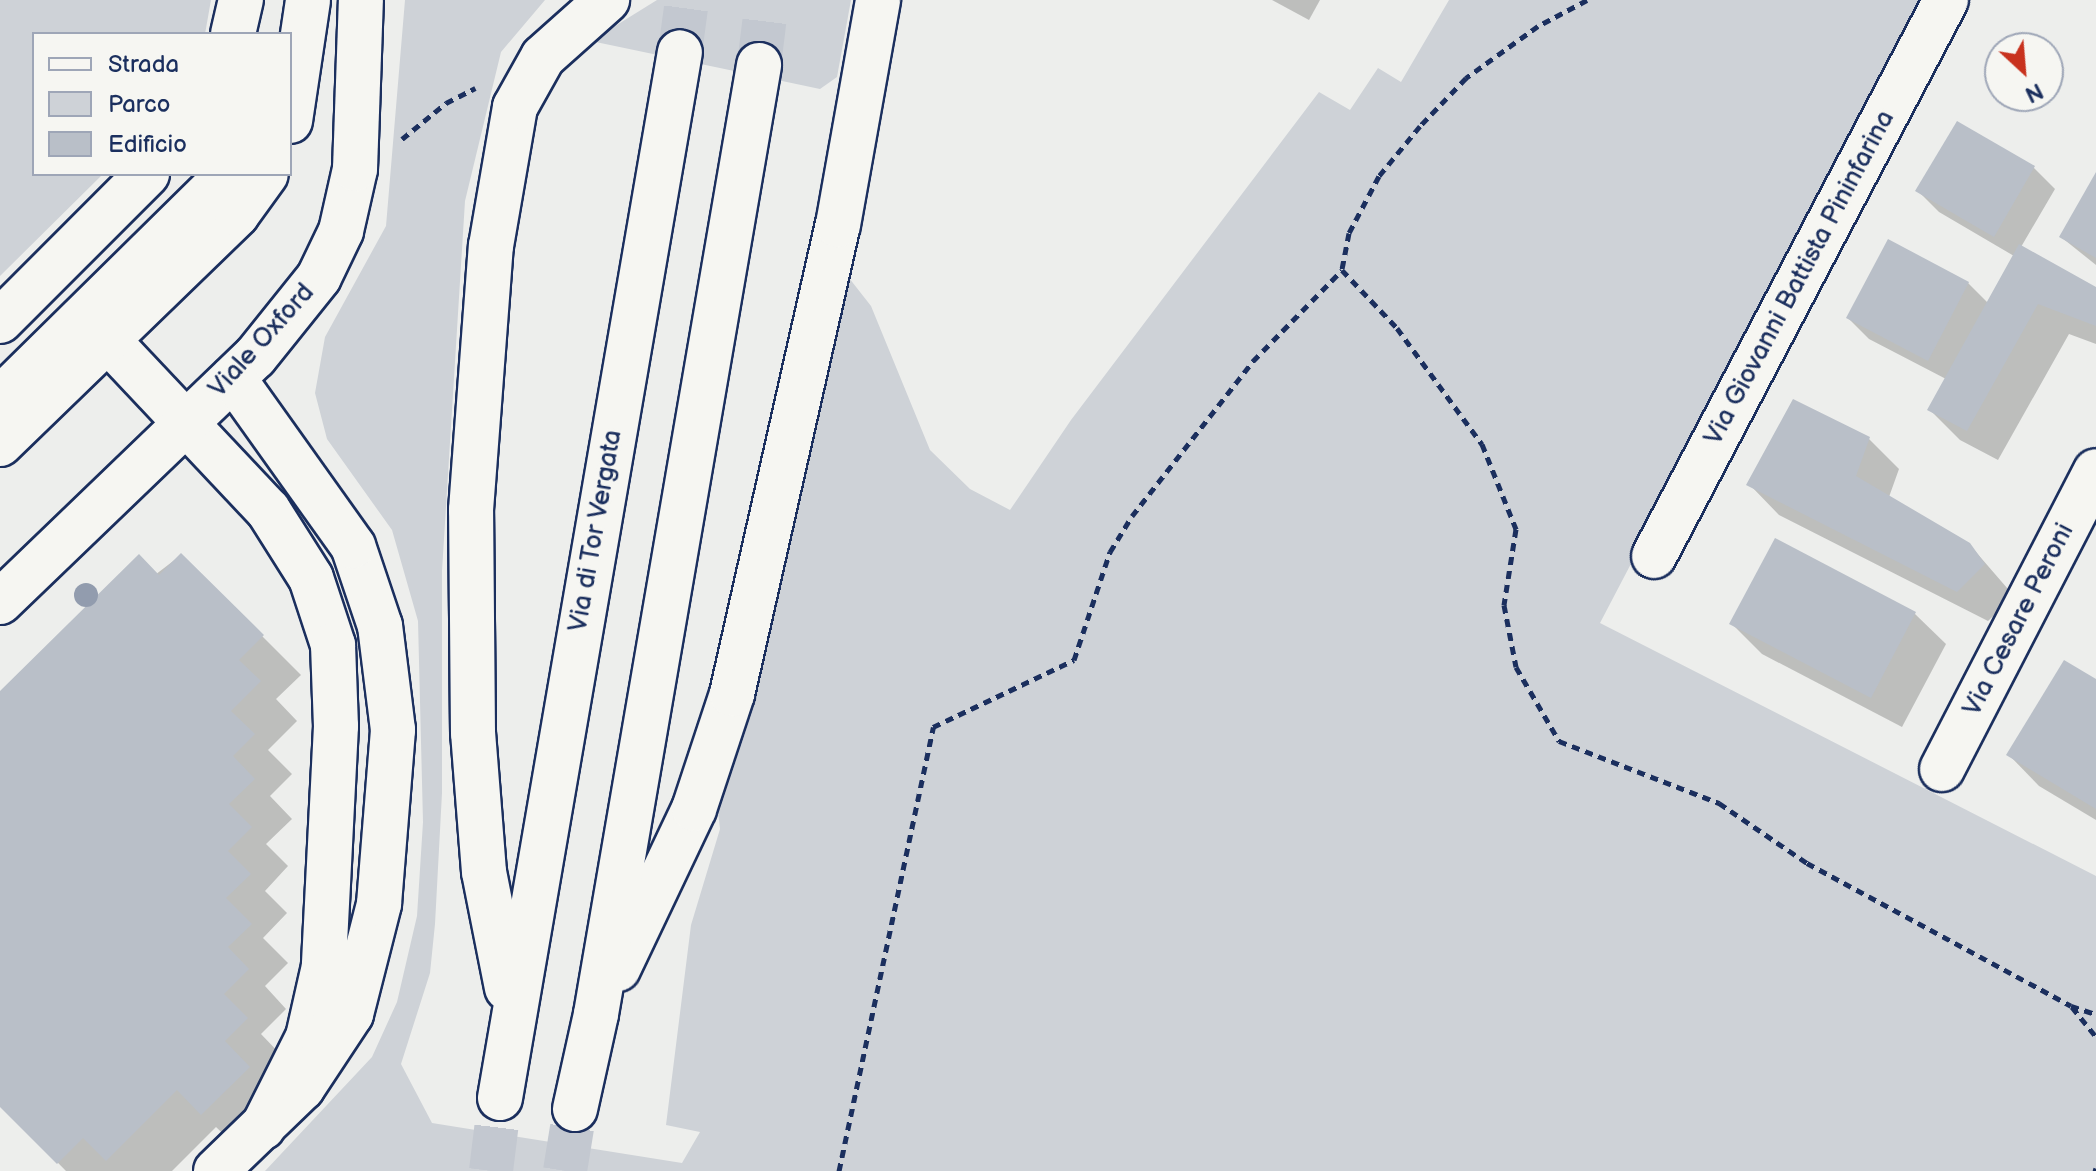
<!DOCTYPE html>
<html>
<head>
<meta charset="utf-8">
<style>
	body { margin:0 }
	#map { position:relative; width:2096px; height:1171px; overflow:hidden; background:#edeeec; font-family:"Balsamiq Sans",sans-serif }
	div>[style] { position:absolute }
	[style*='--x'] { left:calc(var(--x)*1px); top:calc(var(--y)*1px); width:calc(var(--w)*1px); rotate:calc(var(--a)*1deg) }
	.green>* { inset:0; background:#ced2d7 }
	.shadow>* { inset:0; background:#0003 }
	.building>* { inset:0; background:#b9bfc8 }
	.major-tunnel>* { height:44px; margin-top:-22px; transform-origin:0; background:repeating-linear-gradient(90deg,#c3c8d0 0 44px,transparent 0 66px) }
	.path>* { height:5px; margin-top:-2.5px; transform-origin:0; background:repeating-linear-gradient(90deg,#1b2f5e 0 8px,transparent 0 14px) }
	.roads { filter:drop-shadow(2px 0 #1b2f5e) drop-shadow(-2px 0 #1b2f5e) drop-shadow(0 2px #1b2f5e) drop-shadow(0 -2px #1b2f5e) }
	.minor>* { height:44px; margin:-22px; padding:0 22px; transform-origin:22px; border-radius:22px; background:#f6f6f2 }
	.major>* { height:44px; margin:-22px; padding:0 22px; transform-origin:22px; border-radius:22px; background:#f6f6f2 }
	.trees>* { width:24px; height:24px; margin:-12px; border-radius:50%; background:#929cae }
	span { translate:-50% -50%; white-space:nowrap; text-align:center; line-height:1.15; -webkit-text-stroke:6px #f6f6f2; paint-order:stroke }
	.street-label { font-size:26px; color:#1b2f5e }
	.legend { position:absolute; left:32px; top:32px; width:260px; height:144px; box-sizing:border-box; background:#f6f6f2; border:2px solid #9ea6b7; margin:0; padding:10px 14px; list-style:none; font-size:24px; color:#1b2f5e }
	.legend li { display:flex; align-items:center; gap:16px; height:40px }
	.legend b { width:40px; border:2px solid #9ea6b7 }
	.north { position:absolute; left:1984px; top:32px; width:80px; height:80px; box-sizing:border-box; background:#f6f6f2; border:2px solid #9ea6b7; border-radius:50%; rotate:154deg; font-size:22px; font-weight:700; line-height:32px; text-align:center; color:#1b2f5e }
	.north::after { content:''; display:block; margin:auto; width:28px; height:36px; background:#c8321e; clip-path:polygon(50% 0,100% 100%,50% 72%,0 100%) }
</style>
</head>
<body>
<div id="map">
	<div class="green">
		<div style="clip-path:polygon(0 0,211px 0,205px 34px,34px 34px,34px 174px,103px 174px,0 276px)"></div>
		<div style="clip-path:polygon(405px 0,545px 0,501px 52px,465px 201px,442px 571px,442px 793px,435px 924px,430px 973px,401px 1064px,432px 1123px,682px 1163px,700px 1132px,666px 1125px,691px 925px,720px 829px,712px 758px,831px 255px,871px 306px,930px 450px,970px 489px,1010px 510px,1071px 420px,1319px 92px,1350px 110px,1378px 68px,1401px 82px,1449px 0,1926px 0,1600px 623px,2096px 876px,2096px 1171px,265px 1171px,372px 1057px,397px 1002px,417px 916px,423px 822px,418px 621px,392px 530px,327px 439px,315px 393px,325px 337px,386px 226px)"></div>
		<div style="clip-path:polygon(657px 0,851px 0,837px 77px,820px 89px,591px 41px)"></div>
	</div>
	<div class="shadow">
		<div style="clip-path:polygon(1272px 0,1320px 0,1309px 20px)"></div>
		<div style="clip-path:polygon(1958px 124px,2034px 168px,2055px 189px,2021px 247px,2096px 289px,2096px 344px,2069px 334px,1998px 460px,1960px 440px,1930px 410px,1946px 379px,1869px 339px,1848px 318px,1968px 283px,1988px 303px,2014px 256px,1939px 212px,1918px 191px)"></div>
		<div style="clip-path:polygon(2096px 176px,2096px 265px,2061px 237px)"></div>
		<div style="clip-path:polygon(1869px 439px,1899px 469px,1889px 497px,1969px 544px,2014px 596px,1988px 621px,1779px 515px,1749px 484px)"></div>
		<div style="clip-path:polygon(181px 555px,301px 675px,276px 699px,297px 721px,268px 750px,292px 774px,270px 796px,292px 819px,266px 844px,288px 866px,265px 891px,287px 913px,263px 938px,288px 963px,265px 986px,286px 1009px,261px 1034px,284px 1058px,262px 1080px,287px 1106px,241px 1151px,216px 1127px,172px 1171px,66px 1171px,0 1104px,0 694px)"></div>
		<div style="clip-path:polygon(1915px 614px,1946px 644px,1902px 727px,1762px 654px,1732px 624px)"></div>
		<div style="clip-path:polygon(2096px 682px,2096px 820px,2039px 786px,2009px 755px)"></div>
	</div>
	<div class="building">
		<div style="clip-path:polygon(1957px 121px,2035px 166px,1994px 237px,1915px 191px)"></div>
		<div style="clip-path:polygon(2096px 172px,2096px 258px,2059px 237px)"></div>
		<div style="clip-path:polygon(1888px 239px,1969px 282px,1928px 361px,1846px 318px)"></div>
		<div style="clip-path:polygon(2019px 244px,2096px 287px,2096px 326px,2038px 304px,1967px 431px,1927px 410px)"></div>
		<div style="clip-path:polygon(1793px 399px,1870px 437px,1856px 476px,1970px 543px,1985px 564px,1957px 592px,1746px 485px)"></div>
		<div style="clip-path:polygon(1775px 538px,1916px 612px,1871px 698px,1729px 624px)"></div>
		<div style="clip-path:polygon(181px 553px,264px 635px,239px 660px,261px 681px,231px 711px,255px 734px,233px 756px,255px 779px,229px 804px,252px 827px,228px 851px,251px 874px,226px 898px,252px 924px,228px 947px,249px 969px,224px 994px,248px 1018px,225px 1041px,250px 1067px,201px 1115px,177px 1090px,106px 1161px,83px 1138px,57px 1164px,0 1107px,0 691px,139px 554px,159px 575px)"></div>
		<div style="clip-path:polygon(2064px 660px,2096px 679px,2096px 809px,2006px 755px)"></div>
	</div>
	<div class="major-tunnel">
		<div style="--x:680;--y:52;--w:52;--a:-82.3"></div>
		<div style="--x:759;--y:65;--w:65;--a:-83"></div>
		<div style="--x:491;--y:1171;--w:74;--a:-83"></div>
		<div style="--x:565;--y:1171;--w:63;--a:-80.8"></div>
	</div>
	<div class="path">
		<div style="--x:1587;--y:0;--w:55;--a:152"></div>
		<div style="--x:1538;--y:26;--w:89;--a:144.2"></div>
		<div style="--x:1466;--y:78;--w:66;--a:133.8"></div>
		<div style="--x:1420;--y:126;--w:65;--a:129.4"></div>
		<div style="--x:1379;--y:176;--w:64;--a:117.8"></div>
		<div style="--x:1349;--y:233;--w:38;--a:101"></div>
		<div style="--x:1342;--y:270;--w:80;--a:46.5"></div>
		<div style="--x:1397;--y:328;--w:144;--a:53.8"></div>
		<div style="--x:1482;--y:444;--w:92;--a:68.2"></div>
		<div style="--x:1516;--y:529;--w:77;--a:99"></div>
		<div style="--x:1504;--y:605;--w:63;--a:79"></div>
		<div style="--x:1516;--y:667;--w:86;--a:59.8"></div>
		<div style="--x:1559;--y:741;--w:172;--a:21.2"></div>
		<div style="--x:1719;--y:803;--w:107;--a:34.3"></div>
		<div style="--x:1807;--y:863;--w:300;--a:28.4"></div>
		<div style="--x:2071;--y:1006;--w:26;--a:18"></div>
		<div style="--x:402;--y:139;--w:57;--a:-39.3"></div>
		<div style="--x:446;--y:103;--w:33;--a:-27"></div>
		<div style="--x:2072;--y:1007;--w:38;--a:51"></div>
		<div style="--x:839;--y:1171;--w:454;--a:-78"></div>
		<div style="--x:933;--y:727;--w:156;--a:-25.4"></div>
		<div style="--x:1074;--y:660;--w:114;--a:-71.6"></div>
		<div style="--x:1110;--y:552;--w:42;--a:-58.6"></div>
		<div style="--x:1132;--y:516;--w:197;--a:-52"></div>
		<div style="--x:1253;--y:361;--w:127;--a:-45.6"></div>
		<div style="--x:2095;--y:1171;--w:3;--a:-72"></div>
	</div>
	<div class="roads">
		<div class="minor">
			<div style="--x:233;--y:34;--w:35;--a:-77"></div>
			<div style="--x:290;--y:121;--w:122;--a:-81.5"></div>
			<div style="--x:85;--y:316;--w:267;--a:46.7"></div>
			<div style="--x:268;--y:510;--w:80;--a:57.7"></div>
			<div style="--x:311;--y:578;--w:71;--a:71.8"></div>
			<div style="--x:333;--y:645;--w:81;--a:87.9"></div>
			<div style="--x:336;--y:726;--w:240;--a:92.9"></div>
			<div style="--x:324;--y:966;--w:73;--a:102.7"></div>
			<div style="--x:308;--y:1037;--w:101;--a:116.6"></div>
			<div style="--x:0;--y:321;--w:208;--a:-45"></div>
			<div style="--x:0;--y:399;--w:320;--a:-44.6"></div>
			<div style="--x:0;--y:444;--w:330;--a:-44.1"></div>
			<div style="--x:237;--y:214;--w:49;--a:-54.1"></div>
			<div style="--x:1654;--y:556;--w:628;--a:-62.29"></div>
			<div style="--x:0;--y:602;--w:354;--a:-43.9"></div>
			<div style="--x:255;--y:357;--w:102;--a:-51.3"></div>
			<div style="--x:319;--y:277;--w:51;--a:-64.4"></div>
			<div style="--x:341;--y:231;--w:64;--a:-77.3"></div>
			<div style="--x:355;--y:169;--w:169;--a:-88"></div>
			<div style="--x:1942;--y:769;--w:335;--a:-62.7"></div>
			<div style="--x:216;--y:1171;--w:120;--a:-44"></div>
			<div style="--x:302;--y:1088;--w:89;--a:-56.5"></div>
			<div style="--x:351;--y:1014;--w:114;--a:-75.7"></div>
			<div style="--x:379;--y:904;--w:175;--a:-85.4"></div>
			<div style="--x:393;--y:730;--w:105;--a:-97.1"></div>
			<div style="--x:380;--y:626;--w:84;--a:-108.6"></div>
			<div style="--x:353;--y:546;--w:206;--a:-125.5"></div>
		</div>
		<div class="major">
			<div style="--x:618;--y:969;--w:177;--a:-64.6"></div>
			<div style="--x:694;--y:809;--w:121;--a:-71.7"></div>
			<div style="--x:732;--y:694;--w:481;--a:-77.3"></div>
			<div style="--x:838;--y:225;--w:229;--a:-79.9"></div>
			<div style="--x:507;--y:988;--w:118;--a:-101.2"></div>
			<div style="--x:484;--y:872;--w:139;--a:-94.5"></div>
			<div style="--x:473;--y:733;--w:223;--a:-90.5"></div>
			<div style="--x:471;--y:510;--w:265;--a:-85.7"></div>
			<div style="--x:491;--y:246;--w:141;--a:-80.2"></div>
			<div style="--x:515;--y:107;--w:57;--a:-60.8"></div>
			<div style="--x:543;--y:57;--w:86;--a:-41.7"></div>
			<div style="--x:500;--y:1098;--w:1061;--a:-80.24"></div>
			<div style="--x:575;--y:1109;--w:97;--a:-77.5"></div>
			<div style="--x:596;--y:1014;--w:963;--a:-80.25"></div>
		</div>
	</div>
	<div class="trees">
		<div style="left:86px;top:595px"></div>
	</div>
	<div class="street-label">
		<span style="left:1800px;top:278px;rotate:-62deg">Via Giovanni Battista Pininfarina</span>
		<span style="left:262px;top:341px;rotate:-48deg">Viale Oxford</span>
		<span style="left:596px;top:531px;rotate:-80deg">Via di Tor Vergata</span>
		<span style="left:2019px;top:620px;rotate:-63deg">Via Cesare Peroni</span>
	</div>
	<ul class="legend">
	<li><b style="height:10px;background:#f6f6f2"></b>Strada</li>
	<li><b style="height:22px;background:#ced2d7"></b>Parco</li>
	<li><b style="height:22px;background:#b9bfc8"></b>Edificio</li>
	</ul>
	<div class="north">N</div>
</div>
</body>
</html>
